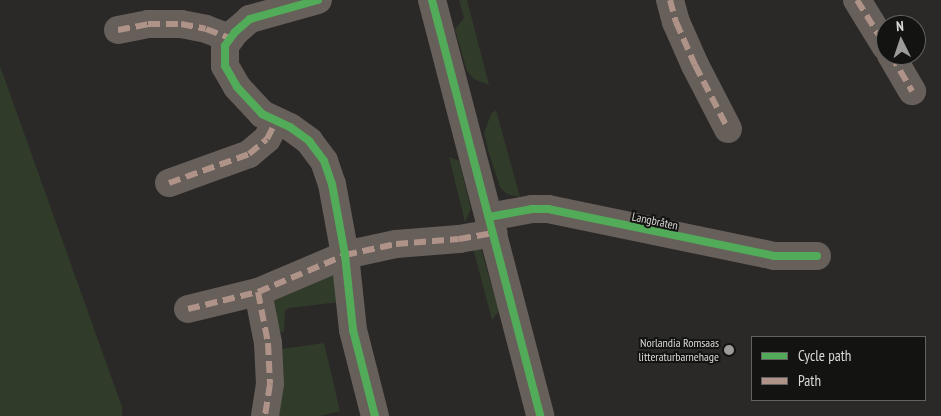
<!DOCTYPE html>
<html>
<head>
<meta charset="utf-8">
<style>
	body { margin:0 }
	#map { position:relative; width:941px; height:416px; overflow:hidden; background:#2a2928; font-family:"PT Sans Narrow",sans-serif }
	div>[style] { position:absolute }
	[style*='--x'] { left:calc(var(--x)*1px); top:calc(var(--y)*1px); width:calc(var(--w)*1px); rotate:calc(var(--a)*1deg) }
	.green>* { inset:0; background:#313b2a }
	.minor>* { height:28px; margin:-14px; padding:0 14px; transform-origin:14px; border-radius:14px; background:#675f5a }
	.quiet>* { height:6px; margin-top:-3px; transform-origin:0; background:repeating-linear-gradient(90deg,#af9288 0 12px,transparent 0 18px) }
	.cycleway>* { height:8px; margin:-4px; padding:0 4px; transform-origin:4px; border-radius:4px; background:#51ab58 }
	.dots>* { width:14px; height:14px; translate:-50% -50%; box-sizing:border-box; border:2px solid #131311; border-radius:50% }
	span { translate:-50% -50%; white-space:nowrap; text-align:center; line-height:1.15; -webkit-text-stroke:4px #131311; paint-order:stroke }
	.street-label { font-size:12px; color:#dad9d7 }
	.poi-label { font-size:12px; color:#dad9d7 }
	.right { translate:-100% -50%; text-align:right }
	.legend { position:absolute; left:751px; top:336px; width:175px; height:65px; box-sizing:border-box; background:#131311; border:1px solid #636260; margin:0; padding:6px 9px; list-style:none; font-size:15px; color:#dad9d7 }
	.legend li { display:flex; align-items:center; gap:10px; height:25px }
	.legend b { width:25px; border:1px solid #636260 }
	.north { position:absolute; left:876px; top:15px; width:50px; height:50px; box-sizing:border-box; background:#131311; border:1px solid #636260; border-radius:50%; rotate:356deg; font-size:14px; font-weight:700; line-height:20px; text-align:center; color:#dad9d7 }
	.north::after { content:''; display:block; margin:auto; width:18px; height:22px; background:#9c9b9a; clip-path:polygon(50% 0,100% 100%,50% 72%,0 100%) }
</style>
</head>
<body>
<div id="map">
	<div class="green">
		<div style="clip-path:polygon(459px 0,467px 0,489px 85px,474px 79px,467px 71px,455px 29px,464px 18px)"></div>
		<div style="clip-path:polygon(0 66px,122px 407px,122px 416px,0 416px)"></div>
		<div style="clip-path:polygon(496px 110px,520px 197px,507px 194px,500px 187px,488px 150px,484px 133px,491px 114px)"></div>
		<div style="clip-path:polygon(449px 157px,459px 161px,471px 209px,465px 222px)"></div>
		<div style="clip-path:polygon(472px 244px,481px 249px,499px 311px,492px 320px)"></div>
		<div style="clip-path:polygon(335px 272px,340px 302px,289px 308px,285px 311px,284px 332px,272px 334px,274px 298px)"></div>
		<div style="clip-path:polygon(324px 343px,340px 411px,320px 416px,274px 416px,275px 350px)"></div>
	</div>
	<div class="minor">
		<div style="--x:318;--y:0;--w:71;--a:164.4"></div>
		<div style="--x:250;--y:19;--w:20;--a:139"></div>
		<div style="--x:235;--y:32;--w:17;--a:126"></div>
		<div style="--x:225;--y:46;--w:20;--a:90"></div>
		<div style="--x:225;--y:66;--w:24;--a:60"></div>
		<div style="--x:237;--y:87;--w:37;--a:47"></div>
		<div style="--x:262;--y:114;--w:31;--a:25"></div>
		<div style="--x:290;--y:127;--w:24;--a:36"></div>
		<div style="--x:309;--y:141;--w:25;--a:53"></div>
		<div style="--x:324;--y:161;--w:24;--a:71"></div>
		<div style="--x:332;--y:184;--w:72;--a:79.6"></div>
		<div style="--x:345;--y:255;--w:75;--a:83.9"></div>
		<div style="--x:353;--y:330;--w:89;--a:75.7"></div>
		<div style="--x:432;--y:0;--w:430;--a:75.4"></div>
		<div style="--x:670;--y:0;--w:23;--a:75"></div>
		<div style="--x:676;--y:22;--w:47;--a:66.2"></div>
		<div style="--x:695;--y:65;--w:72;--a:62.7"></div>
		<div style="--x:857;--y:0;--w:55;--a:58.3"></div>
		<div style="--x:118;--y:30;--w:31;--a:-11"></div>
		<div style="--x:148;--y:24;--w:33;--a:0"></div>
		<div style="--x:181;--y:24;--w:25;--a:11"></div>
		<div style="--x:206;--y:29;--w:26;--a:21"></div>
		<div style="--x:891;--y:55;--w:42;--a:59.7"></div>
		<div style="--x:169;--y:183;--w:85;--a:-19.9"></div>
		<div style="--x:249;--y:154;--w:23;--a:-40"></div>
		<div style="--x:267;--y:139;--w:20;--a:-63"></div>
		<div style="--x:489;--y:217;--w:44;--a:-10.5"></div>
		<div style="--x:532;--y:209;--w:16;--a:0"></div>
		<div style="--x:548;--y:209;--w:231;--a:11.7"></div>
		<div style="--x:774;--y:256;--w:43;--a:0"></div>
		<div style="--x:258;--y:292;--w:52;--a:78.9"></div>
		<div style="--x:268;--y:343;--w:41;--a:87.2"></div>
		<div style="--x:270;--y:384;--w:32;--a:99"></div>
		<div style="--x:188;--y:309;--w:72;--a:-13.7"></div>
		<div style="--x:258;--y:292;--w:95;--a:-23"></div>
		<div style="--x:345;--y:255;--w:52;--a:-12.2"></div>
		<div style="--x:396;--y:244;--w:63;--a:-4.5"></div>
		<div style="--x:459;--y:239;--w:35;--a:-10"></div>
	</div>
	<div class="quiet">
		<div style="--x:670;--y:0;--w:23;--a:75"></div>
		<div style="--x:676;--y:22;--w:47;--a:66.2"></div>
		<div style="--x:695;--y:65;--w:72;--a:62.7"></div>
		<div style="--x:857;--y:0;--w:55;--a:58.3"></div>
		<div style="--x:118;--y:30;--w:31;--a:-11"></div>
		<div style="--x:148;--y:24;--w:33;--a:0"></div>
		<div style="--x:181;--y:24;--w:25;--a:11"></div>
		<div style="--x:206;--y:29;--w:26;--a:21"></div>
		<div style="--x:891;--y:55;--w:42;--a:59.7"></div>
		<div style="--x:169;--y:183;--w:85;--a:-19.9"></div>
		<div style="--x:249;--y:154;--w:23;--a:-40"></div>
		<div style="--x:267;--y:139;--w:20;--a:-63"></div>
		<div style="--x:258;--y:292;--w:52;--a:78.9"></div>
		<div style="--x:268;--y:343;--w:41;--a:87.2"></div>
		<div style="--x:270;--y:384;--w:32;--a:99"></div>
		<div style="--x:188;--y:309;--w:72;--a:-13.7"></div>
		<div style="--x:258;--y:292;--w:95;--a:-23"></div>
		<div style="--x:345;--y:255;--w:52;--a:-12.2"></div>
		<div style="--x:396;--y:244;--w:63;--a:-4.5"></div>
		<div style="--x:459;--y:239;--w:35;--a:-10"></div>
	</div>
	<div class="cycleway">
		<div style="--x:318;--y:0;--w:71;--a:164.4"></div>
		<div style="--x:250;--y:19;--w:20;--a:139"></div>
		<div style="--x:235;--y:32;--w:17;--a:126"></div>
		<div style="--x:225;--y:46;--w:20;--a:90"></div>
		<div style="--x:225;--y:66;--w:24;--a:60"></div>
		<div style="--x:237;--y:87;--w:37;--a:47"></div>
		<div style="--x:262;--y:114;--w:31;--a:25"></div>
		<div style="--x:290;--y:127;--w:24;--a:36"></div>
		<div style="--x:309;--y:141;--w:25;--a:53"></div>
		<div style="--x:324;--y:161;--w:24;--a:71"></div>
		<div style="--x:332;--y:184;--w:72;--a:79.6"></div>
		<div style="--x:345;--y:255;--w:75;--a:83.9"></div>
		<div style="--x:353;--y:330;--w:89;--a:75.7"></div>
		<div style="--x:432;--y:0;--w:430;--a:75.4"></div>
		<div style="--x:489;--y:217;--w:44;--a:-10.5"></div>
		<div style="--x:532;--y:209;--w:16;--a:0"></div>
		<div style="--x:548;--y:209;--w:231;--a:11.7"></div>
		<div style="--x:774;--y:256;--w:43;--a:0"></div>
	</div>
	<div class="dots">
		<div style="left:729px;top:350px;background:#9c9b9a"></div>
	</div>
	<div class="street-label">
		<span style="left:655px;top:221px;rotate:12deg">Langbråten</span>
	</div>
	<div class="poi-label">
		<span class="right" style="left:719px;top:350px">Norlandia Romsaas<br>litteraturbarnehage</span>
	</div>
	<ul class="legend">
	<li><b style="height:6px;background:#51ab58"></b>Cycle path</li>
	<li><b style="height:6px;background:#af9288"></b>Path</li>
	</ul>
	<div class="north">N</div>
</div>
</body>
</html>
